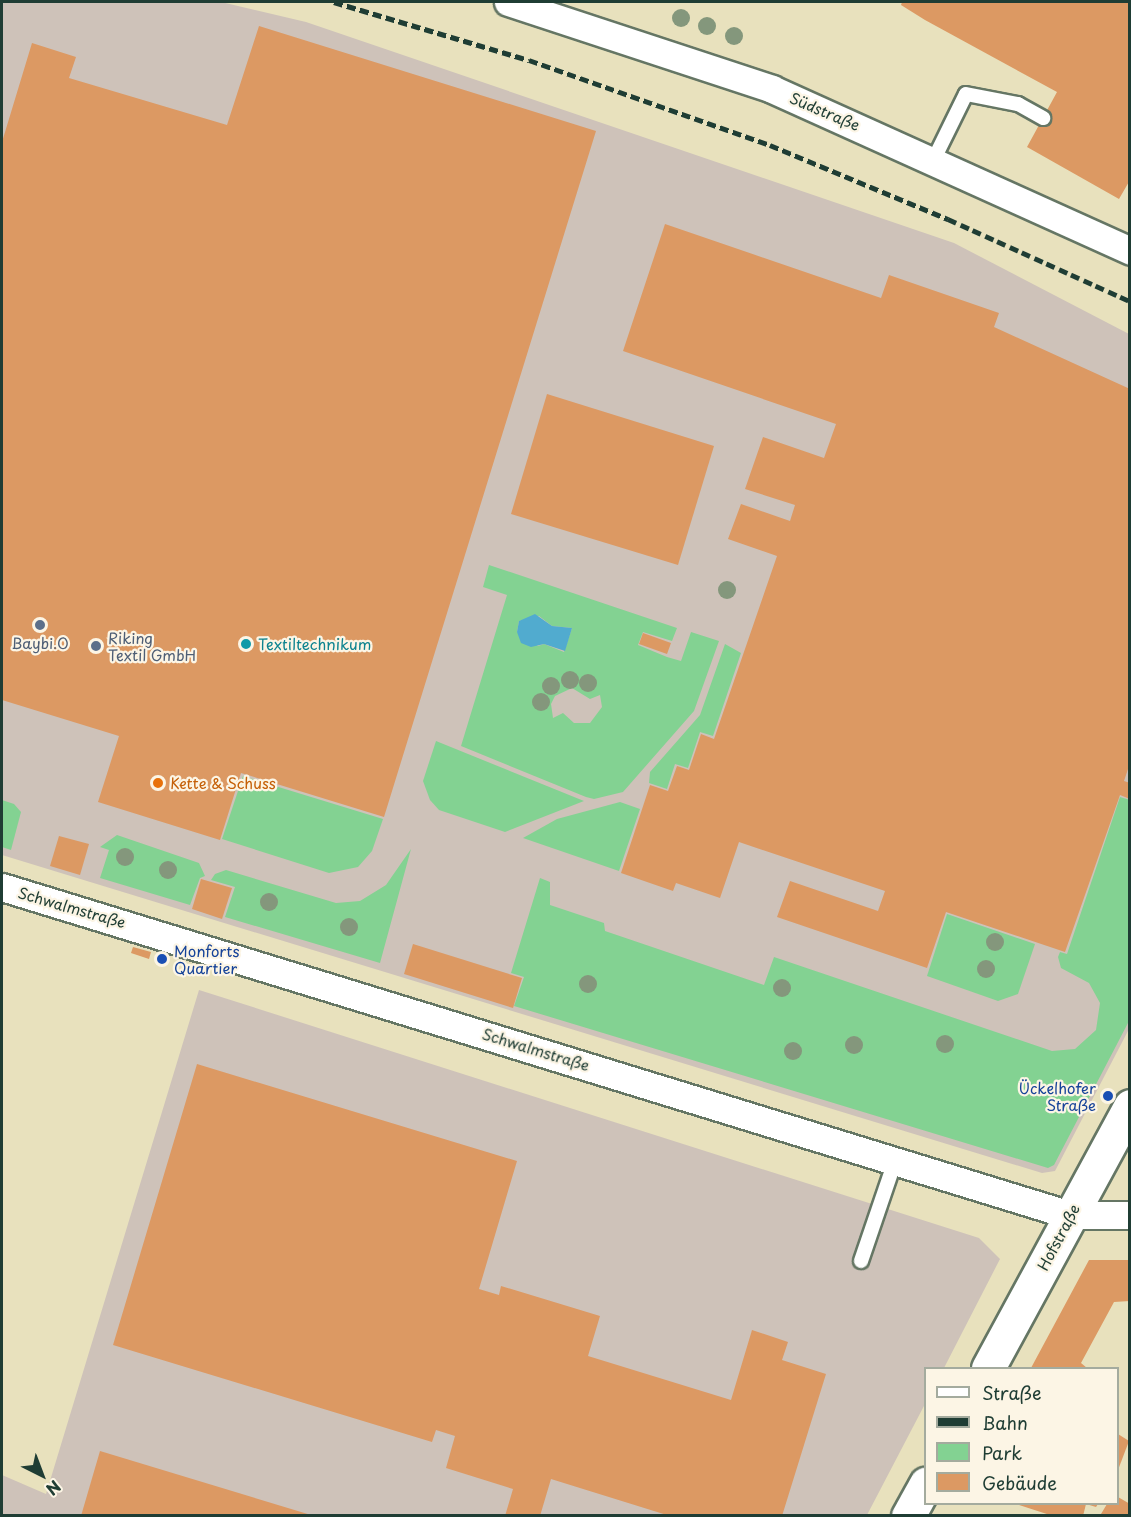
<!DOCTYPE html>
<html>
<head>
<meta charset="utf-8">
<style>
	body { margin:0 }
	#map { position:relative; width:1131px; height:1517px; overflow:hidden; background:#e8e1bd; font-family:"Playpen Sans",sans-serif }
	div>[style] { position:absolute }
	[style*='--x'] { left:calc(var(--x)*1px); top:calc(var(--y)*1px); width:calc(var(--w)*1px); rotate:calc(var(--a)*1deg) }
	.industrial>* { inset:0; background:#cec2b9 }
	.green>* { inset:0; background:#83d292 }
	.water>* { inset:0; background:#51abcf }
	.building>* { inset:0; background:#dc9963 }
	.roads { filter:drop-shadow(2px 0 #657664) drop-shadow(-2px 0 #657664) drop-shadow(0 2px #657664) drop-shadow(0 -2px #657664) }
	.lane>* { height:14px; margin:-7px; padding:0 7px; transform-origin:7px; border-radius:7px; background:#fff }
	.street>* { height:27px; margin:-13.5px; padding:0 13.5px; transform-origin:13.5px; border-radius:13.5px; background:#fff }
	.secondary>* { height:33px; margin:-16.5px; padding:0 16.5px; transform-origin:16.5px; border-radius:16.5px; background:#fff }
	.rail>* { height:4.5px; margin-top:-2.25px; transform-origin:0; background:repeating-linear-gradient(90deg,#1f3d34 0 9px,transparent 0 13.5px) }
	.trees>* { width:18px; height:18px; margin:-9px; border-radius:50%; background:#84977c }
	.dots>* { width:16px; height:16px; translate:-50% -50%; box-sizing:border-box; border:3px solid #fcf5e5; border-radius:50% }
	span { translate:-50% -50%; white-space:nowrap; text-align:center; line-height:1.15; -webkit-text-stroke:4.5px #fcf5e5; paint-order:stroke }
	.street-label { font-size:15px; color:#1f3d34 }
	.service-label { font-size:15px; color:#4e5e75 }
	.left { translate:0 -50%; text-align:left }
	.culture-label { font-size:15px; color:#0d838f }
	.food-label { font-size:15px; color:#c56008 }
	.transit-label { font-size:15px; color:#164399 }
	.right { translate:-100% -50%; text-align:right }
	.frame { position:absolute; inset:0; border:3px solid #1f3d34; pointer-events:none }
	.legend { position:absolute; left:924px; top:1367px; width:195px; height:138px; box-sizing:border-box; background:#fcf5e5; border:2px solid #a4ab9e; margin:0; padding:8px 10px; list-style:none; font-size:18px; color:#1f3d34 }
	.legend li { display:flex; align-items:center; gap:12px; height:30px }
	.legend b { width:30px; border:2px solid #a4ab9e }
	.north { position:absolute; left:12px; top:1445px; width:60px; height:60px; -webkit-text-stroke:4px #fcf5e5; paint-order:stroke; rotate:138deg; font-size:16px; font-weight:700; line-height:24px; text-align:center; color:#1f3d34 }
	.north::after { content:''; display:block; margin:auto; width:21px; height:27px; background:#1f3d34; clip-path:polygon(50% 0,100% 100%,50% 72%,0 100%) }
</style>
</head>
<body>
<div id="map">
	<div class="industrial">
		<div style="clip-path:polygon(2px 2px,221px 2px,306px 22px,954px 243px,1129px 334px,1129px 1029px,1055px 1171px,1042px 1173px,2px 855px)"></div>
		<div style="clip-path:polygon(199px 990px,979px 1238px,1000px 1259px,944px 1368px,926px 1368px,925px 1404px,867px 1515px,2px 1516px,2px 1475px,46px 1494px)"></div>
	</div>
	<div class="green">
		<div style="clip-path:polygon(evenodd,489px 565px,677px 628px,672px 641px,643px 632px,638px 645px,667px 657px,681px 661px,691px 632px,719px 641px,694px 711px,623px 792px,594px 799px,586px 797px,461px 746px,507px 595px,483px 587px,489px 565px,539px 616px,552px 626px,572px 628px,564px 652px,544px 644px,538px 646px,517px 632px,519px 621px,539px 616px,489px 565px,572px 688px,590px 699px,600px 695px,602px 707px,590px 723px,574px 723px,563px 713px,553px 718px,551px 704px,555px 696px,572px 688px)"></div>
		<div style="clip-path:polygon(725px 644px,741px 653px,713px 736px,700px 732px,688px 768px,675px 764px,667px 789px,649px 783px,650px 772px,700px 715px)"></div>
		<div style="clip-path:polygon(436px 741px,584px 801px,505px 832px,439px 810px,430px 800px,423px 781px)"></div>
		<div style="clip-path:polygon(243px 776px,383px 819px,372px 851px,358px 867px,329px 873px,222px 839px)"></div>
		<div style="clip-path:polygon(1120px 797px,1130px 800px,1129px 1021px,1054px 1165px,1048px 1168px,514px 1006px,524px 977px,511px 973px,540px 878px,550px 882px,550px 905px,604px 923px,605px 931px,764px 985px,774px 957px,1052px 1051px,1075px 1049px,1096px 1030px,1100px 1003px,1089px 983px,1061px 968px,1058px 957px,1060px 952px,1067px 954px)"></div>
		<div style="clip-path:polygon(2px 800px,14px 804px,21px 812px,11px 850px,2px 847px)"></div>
		<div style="clip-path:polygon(620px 802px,640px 809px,619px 871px,523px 838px,557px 819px)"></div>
		<div style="clip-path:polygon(117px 835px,199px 863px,205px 876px,200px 878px,190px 905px,100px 878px,109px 850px,100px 847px)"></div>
		<div style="clip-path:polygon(411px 849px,380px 963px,225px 917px,235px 887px,211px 880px,215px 874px,226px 870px,336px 903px,360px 901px,386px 885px)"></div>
		<div style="clip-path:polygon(947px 914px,1035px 944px,1018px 994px,998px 1001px,927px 976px)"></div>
	</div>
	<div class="water">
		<div style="clip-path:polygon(535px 614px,552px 626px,572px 628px,565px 651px,544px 644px,531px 647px,521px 643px,517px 632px,519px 621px)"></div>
	</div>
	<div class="building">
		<div style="clip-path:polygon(902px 2px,1130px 2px,1130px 180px,1119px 199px,1027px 147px,1057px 92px,925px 20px,901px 5px)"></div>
		<div style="clip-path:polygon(259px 26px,596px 131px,384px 817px,241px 773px,220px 840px,98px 802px,119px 736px,2px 700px,2px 142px,32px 43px,76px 57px,69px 78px,227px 125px)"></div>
		<div style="clip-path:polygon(665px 224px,881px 298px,889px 275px,999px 313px,994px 327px,1130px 389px,1130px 763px,1124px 781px,1130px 783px,1130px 799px,1120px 795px,1065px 952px,946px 912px,927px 968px,777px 917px,790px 881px,878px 911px,885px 891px,739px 842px,720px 898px,676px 883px,673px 891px,621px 873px,650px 785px,668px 791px,677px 766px,689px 770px,701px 734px,714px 739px,777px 556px,728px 539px,741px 504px,790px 521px,795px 505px,745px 489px,763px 437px,824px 458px,836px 424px,623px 351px)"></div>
		<div style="clip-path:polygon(547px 394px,714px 446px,678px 565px,511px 514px)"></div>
		<div style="clip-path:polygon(643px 633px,671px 643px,667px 654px,639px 644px)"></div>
		<div style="clip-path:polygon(59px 836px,89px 844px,80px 875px,50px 866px)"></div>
		<div style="clip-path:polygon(201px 879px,232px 888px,222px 919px,192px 909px)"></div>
		<div style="clip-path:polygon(413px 944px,522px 978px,513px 1008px,404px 974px)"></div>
		<div style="clip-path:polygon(133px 947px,151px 952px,149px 959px,131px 953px)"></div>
		<div style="clip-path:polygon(197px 1064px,517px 1161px,479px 1289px,499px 1295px,501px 1286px,600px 1316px,588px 1356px,731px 1400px,752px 1330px,788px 1342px,782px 1360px,826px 1374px,782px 1516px,670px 1516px,551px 1479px,540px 1516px,505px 1516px,513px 1489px,446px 1468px,455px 1436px,436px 1430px,432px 1442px,113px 1345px)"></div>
		<div style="clip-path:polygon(1089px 1260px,1130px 1260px,1130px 1301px,1114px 1302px,1081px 1363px,1087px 1368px,1031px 1368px)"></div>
		<div style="clip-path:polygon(1118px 1434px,1129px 1441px,1118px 1470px)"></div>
		<div style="clip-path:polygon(100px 1451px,311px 1515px,311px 1516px,81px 1516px)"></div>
		<div style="clip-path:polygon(1118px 1497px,1130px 1504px,1130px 1516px,1101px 1514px,1107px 1504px,1118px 1504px)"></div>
		<div style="clip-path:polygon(1016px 1504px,1098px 1504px,1096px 1507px,1086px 1504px,1083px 1516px,1053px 1516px)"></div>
	</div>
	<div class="roads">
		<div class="lane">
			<div style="--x:934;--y:159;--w:72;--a:-63.8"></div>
			<div style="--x:966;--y:94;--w:53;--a:10.9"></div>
			<div style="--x:1018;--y:104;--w:29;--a:29"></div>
			<div style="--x:861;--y:1261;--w:106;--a:-71.2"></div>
		</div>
		<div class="street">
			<div style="--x:508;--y:2;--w:278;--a:18.2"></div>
			<div style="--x:772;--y:89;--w:393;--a:24.3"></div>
			<div style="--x:2;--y:887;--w:1117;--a:17.07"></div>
			<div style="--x:1070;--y:1215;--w:60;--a:0"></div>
		</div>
		<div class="secondary">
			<div style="--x:988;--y:1368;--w:298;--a:-61.5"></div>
			<div style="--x:908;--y:1516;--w:37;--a:-61"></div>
		</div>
	</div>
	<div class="rail">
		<div style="--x:334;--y:2;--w:203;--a:16.6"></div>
		<div style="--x:529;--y:60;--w:256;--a:19.4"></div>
		<div style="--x:770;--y:145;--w:193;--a:22.6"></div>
		<div style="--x:948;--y:219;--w:200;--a:24.3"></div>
	</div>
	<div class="trees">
		<div style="left:681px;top:18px"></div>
		<div style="left:707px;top:26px"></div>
		<div style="left:734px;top:36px"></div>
		<div style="left:727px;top:590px"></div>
		<div style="left:570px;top:680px"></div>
		<div style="left:588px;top:683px"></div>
		<div style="left:551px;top:686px"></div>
		<div style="left:541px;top:702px"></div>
		<div style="left:125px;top:857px"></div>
		<div style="left:168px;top:870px"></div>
		<div style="left:269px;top:902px"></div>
		<div style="left:349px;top:927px"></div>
		<div style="left:995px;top:942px"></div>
		<div style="left:986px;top:969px"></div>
		<div style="left:588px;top:984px"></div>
		<div style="left:782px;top:988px"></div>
		<div style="left:945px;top:1044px"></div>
		<div style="left:854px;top:1045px"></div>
		<div style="left:793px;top:1051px"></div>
	</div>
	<div class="dots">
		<div style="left:40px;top:625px;background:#5c6f8a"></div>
		<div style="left:246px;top:644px;background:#0f9aa8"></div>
		<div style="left:96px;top:646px;background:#5c6f8a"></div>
		<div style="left:158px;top:783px;background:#e8710a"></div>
		<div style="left:162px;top:959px;background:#1a4fb4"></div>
		<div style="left:1108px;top:1096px;background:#1a4fb4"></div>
	</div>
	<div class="street-label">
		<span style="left:825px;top:111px;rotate:23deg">Südstraße</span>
		<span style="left:72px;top:907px;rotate:16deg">Schwalmstraße</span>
		<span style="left:536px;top:1049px;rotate:17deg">Schwalmstraße</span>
		<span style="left:1058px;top:1237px;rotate:-62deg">Hofstraße</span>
	</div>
	<div class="service-label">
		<span class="left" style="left:108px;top:646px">Riking<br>Textil GmbH</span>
		<span style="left:40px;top:643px">Baybi.O</span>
	</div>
	<div class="culture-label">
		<span class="left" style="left:258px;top:644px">Textiltechnikum</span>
	</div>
	<div class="food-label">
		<span class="left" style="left:170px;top:783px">Kette &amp; Schuss</span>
	</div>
	<div class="transit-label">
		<span class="left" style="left:174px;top:959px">Monforts<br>Quartier</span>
		<span class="right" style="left:1096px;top:1096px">Ückelhofer<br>Straße</span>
	</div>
	<div class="frame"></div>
	<ul class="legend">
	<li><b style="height:8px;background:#fff"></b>Straße</li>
	<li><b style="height:8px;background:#1f3d34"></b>Bahn</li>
	<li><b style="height:16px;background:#83d292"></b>Park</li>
	<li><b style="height:16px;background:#dc9963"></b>Gebäude</li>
	</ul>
	<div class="north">N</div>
</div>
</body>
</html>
